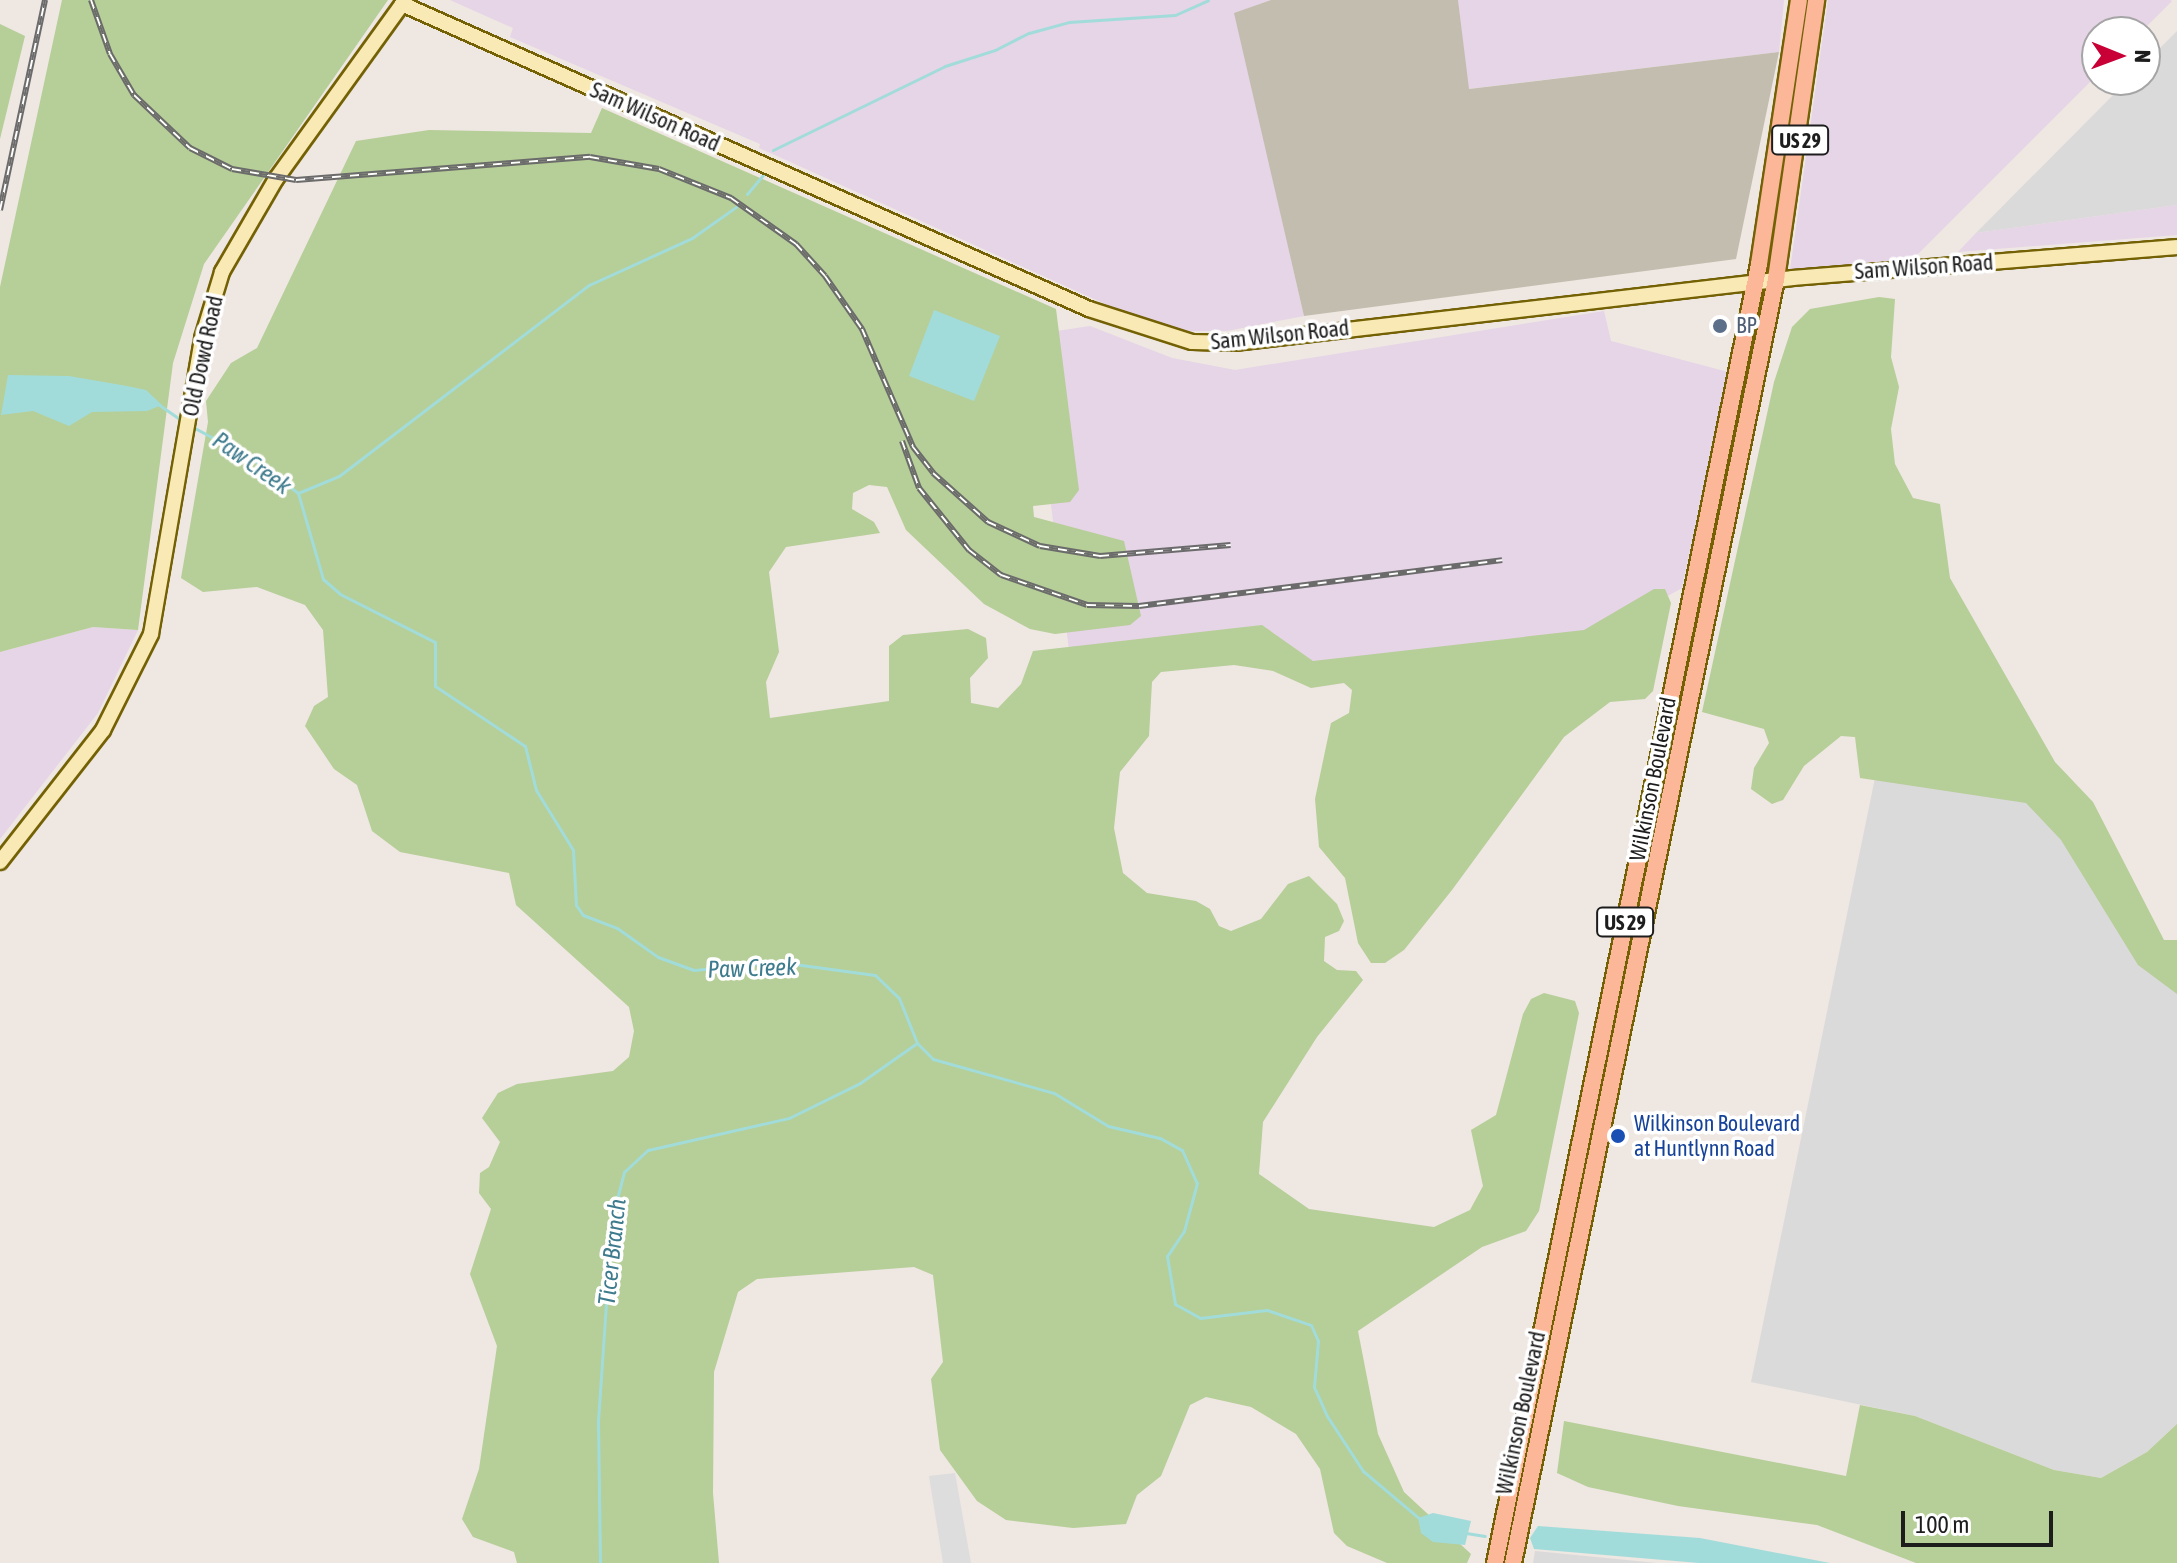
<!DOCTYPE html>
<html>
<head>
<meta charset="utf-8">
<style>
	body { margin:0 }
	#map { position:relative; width:2177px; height:1563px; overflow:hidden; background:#eee7e2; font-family:"Asap Condensed",sans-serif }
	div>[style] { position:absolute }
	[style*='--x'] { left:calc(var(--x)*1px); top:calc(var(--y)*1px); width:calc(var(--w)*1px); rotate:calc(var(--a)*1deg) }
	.residential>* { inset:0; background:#dbdada }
	.industrial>* { inset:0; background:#e6d4e7 }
	.construction>* { inset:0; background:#c2bdae }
	.forest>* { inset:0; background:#b6ce97 }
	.parking>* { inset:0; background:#ddd }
	.water>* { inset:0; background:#a2dcda }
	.stream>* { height:3px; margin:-1.5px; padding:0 1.5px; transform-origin:1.5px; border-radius:1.5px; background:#a2dcda }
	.roads { filter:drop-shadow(2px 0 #736104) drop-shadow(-2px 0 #736104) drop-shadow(0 2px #736104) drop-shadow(0 -2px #736104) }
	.secondary>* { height:14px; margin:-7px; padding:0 7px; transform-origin:7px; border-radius:7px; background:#f9eab5 }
	.primary>* { height:16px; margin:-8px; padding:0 8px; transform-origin:8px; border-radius:8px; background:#fcb799 }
	.rail>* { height:6px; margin-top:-3px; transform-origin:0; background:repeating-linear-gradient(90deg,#fff 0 9px,#6b6b6b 0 18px); box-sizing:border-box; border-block:2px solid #6b6b6b }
	.dots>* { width:22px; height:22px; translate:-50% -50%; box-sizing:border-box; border:4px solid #fff; border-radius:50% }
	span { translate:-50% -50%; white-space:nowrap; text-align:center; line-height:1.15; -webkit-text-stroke:7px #fff; paint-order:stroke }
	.shield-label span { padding:2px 6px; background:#fff; border:2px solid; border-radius:6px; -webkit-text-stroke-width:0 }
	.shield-label { font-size:20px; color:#1d1d1d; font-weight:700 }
	.street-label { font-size:22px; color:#1d1d1d }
	.service-label { font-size:22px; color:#4e5e75 }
	.left { translate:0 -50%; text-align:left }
	.transit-label { font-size:22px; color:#164399 }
	.water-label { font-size:24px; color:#3e7b8d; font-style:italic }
	.north { position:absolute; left:2081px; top:16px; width:80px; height:80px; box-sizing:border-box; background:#fff; border:2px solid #a5a5a5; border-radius:50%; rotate:91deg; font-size:22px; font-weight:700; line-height:32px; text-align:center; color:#1d1d1d }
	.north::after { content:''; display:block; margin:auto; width:28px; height:36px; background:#c90036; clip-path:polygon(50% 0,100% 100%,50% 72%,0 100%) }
	.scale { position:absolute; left:1901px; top:1511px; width:152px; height:36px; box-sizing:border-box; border:4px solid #1d1d1d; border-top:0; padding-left:10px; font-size:24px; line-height:28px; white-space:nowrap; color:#1d1d1d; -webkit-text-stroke:6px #fff; paint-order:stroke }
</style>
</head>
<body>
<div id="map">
	<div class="residential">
		<div style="clip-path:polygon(2177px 31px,2177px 205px,1976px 233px,2128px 80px,2145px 80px,2145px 63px)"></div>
		<div style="clip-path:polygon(1876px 773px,2044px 783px,2177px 973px,2177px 1424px,2147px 1452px,2101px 1478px,2054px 1470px,1915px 1416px,1751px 1382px)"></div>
		<div style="clip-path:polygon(1535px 1551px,1657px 1563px,1533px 1563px)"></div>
	</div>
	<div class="industrial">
		<div style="clip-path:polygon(450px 0,1271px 0,1235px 13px,1304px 316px,1227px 331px,1187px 331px,1132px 316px,759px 148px,760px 144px,510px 37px,513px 28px)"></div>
		<div style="clip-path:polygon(1458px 0,1784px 0,1779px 52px,1468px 89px)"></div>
		<div style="clip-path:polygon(1828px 0,2170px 0,2172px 1px,2141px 32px,2097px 32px,2097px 75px,1911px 261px,1790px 270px)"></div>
		<div style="clip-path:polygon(2177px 205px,2177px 235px,1958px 252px,1976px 233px)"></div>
		<div style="clip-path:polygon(1604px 311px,1611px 341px,1728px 372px,1682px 588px,1596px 636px,1306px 670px,1274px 633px,1070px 658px,1030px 335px,1090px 326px,1172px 358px,1235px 370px)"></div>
		<div style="clip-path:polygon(93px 627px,138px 630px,98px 713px,0 839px,0 652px)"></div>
	</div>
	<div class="construction">
		<div style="clip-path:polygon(1271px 0,1458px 0,1469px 89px,1779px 52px,1736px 259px,1304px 316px,1234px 13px)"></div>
	</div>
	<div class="forest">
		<div style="clip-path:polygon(62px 0,388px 0,204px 264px,173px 363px,138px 630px,93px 627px,0 652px,0 287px)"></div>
		<div style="clip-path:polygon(0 24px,25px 36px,0 139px)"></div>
		<div style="clip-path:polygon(602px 108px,1056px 309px,1079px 490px,1070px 502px,1033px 506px,1034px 517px,1124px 541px,1141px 616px,1130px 625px,1055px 634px,1030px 629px,984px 604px,906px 530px,887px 487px,869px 485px,853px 493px,852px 509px,874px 522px,880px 533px,786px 547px,769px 572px,779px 652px,766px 682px,770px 718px,889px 701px,889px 646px,903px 635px,968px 629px,986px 638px,988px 658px,970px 678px,971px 703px,998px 708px,1021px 684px,1033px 651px,1262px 625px,1313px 661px,1584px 630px,1654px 589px,1665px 589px,1671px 603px,1653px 691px,1645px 699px,1610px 702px,1564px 737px,1452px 890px,1404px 950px,1385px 963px,1371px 963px,1358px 943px,1345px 878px,1319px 847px,1315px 799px,1331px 723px,1349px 713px,1352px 690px,1344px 683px,1311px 688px,1273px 671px,1234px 665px,1161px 672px,1152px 682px,1149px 736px,1120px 772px,1114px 828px,1123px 873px,1147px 893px,1196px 901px,1210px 909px,1219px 926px,1231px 931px,1261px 919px,1288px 884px,1309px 876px,1337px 904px,1344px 921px,1339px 931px,1325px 937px,1324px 961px,1337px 970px,1356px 971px,1363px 980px,1317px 1037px,1263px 1122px,1259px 1174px,1309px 1209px,1434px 1227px,1470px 1210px,1483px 1186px,1471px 1130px,1496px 1115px,1523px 1014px,1531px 999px,1544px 993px,1575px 1001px,1579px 1013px,1539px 1211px,1526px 1231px,1482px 1247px,1358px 1331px,1378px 1434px,1404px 1492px,1471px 1554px,1467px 1563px,1387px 1563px,1347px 1546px,1334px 1533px,1320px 1469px,1296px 1434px,1251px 1407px,1206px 1397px,1190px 1405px,1161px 1476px,1137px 1495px,1126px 1524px,1073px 1528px,1006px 1520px,977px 1501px,940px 1450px,931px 1379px,943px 1362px,933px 1275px,914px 1267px,757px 1279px,738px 1292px,714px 1372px,713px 1493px,719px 1563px,517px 1563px,514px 1552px,473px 1537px,462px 1519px,479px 1469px,497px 1346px,470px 1274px,491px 1209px,479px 1193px,480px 1173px,489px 1167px,500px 1142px,482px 1118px,498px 1093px,517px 1084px,613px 1071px,629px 1057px,634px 1031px,629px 1007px,516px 905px,509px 873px,400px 852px,372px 831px,357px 785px,334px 769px,305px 726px,314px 706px,328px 697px,323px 630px,305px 605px,257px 587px,203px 592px,181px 578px,208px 422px,206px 401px,231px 363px,257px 348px,356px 141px,429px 130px,591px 133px)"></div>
		<div style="clip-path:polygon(1879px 297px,1895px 299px,1891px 357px,1899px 387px,1891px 429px,1895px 464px,1913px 498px,1940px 504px,1950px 578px,2055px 762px,2093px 802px,2164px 940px,2177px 940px,2177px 994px,2138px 965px,2061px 840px,2026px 803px,1860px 778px,1855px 737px,1841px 736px,1804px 766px,1783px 800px,1772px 804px,1751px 789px,1754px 768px,1769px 743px,1764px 729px,1702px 712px,1774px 382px,1792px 327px,1810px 309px)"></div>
		<div style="clip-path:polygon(1860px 1405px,1915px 1416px,2054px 1470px,2101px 1478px,2147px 1452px,2177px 1424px,2177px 1563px,1916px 1563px,1817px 1525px,1678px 1506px,1588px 1487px,1557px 1473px,1564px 1421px,1846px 1476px)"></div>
	</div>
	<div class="parking">
		<div style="clip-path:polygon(955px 1473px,971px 1563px,943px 1563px,929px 1476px)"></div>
	</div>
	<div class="water">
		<div style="clip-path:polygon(934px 310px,1000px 336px,974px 401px,909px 376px)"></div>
		<div style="clip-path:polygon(8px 375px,69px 376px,127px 386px,146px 390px,162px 405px,147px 411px,92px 412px,69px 426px,33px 411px,1px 415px)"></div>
		<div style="clip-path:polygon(1433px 1513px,1471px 1521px,1465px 1545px,1433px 1542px,1421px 1533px,1418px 1518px)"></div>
		<div style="clip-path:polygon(1538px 1526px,1700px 1538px,1830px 1563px,1699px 1563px,1534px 1549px,1530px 1538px)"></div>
	</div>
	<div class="stream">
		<div style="--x:773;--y:150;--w:191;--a:-26"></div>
		<div style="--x:945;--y:66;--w:52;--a:-17.7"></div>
		<div style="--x:995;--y:50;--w:38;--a:-27"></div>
		<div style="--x:1029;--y:33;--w:41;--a:-15.4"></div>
		<div style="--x:1069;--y:22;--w:106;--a:-3.8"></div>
		<div style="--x:1175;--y:15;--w:36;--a:-24"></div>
		<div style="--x:747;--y:194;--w:25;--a:-50"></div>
		<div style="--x:158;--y:404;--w:28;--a:35"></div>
		<div style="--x:191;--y:426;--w:72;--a:28.4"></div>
		<div style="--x:254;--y:460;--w:55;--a:36.9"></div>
		<div style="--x:298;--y:493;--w:90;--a:73.8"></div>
		<div style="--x:323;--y:579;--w:23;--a:41"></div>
		<div style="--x:340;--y:594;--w:106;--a:26.8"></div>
		<div style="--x:435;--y:642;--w:44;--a:90"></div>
		<div style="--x:435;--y:686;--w:108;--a:33.7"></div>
		<div style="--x:525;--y:746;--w:45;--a:76"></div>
		<div style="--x:536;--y:790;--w:70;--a:58.3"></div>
		<div style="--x:573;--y:850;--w:55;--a:86.9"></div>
		<div style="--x:576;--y:905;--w:12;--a:55"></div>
		<div style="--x:583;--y:915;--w:36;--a:21"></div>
		<div style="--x:617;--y:928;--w:50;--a:35.3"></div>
		<div style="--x:658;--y:957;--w:38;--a:20"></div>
		<div style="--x:694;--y:970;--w:85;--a:-5.4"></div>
		<div style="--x:779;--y:962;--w:97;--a:7.7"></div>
		<div style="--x:875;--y:975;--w:33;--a:44"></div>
		<div style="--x:899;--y:998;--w:48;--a:68.2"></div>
		<div style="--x:917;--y:1043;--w:23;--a:45"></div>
		<div style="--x:933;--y:1059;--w:126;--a:15.7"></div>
		<div style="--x:1054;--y:1093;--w:63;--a:31.4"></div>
		<div style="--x:1108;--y:1126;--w:53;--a:13"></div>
		<div style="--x:1160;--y:1138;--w:25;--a:29"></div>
		<div style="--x:1182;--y:1150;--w:36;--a:66"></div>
		<div style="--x:1197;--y:1183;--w:50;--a:105.2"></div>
		<div style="--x:1184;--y:1231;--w:30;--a:124"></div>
		<div style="--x:1167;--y:1256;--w:49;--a:80.5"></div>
		<div style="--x:1175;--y:1304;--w:29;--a:29"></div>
		<div style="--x:1200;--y:1318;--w:67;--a:-6.8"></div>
		<div style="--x:1267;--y:1310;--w:46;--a:18.8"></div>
		<div style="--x:1311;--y:1325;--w:17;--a:66"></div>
		<div style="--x:1318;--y:1341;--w:46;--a:95"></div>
		<div style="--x:1314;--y:1387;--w:32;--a:66"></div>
		<div style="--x:1327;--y:1416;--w:66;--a:56.8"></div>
		<div style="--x:1363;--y:1471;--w:75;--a:40.1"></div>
		<div style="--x:298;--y:493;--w:44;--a:-22.5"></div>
		<div style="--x:339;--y:476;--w:315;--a:-37.4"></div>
		<div style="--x:589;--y:285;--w:113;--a:-24.5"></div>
		<div style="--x:692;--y:238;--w:54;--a:-35.2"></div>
		<div style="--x:1466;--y:1533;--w:19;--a:9"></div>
		<div style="--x:600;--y:1563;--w:142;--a:-90.8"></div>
		<div style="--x:598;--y:1421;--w:203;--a:-86.1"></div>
		<div style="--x:612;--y:1218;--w:48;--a:-75.4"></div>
		<div style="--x:624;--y:1172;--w:33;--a:-43"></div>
		<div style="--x:648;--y:1150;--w:145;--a:-12.8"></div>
		<div style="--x:789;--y:1118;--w:79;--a:-26.2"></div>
		<div style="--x:860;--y:1083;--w:70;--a:-35.1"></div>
	</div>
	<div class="roads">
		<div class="secondary">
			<div style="--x:402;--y:4;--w:752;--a:23.94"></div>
			<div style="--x:1089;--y:309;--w:108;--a:17.8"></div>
			<div style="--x:1192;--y:342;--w:43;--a:1.3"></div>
			<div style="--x:1235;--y:343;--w:562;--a:-6.64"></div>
			<div style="--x:1793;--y:278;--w:385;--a:-4.6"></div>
			<div style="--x:0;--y:862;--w:167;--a:-52"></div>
			<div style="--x:103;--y:730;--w:107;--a:-63.4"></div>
			<div style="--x:151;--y:634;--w:300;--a:-80.2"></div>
			<div style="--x:202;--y:338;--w:69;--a:-73.1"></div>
			<div style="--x:222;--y:272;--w:108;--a:-59.9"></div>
			<div style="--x:276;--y:179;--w:221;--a:-54.2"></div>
		</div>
		<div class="primary">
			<div style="--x:1495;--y:1563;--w:1326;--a:-78.51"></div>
			<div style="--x:1759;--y:264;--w:267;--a:-81.4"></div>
			<div style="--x:1513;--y:1563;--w:1311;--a:-78.42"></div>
			<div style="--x:1776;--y:279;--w:282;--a:-81.8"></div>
		</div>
	</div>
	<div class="rail">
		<div style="--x:91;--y:0;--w:57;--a:70.6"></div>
		<div style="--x:110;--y:54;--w:48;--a:59.7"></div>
		<div style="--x:134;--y:95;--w:77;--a:43.4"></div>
		<div style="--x:190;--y:148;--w:47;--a:26.6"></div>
		<div style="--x:232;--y:169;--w:65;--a:9.8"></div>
		<div style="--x:296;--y:180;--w:295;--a:-4.5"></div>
		<div style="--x:590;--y:157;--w:70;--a:9.9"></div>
		<div style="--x:659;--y:169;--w:78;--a:21.9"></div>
		<div style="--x:731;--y:198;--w:80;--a:35.3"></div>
		<div style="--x:796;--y:244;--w:43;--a:47.8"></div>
		<div style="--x:825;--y:276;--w:65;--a:55.1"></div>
		<div style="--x:862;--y:329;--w:129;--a:66.6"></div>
		<div style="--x:913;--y:447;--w:33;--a:52"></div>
		<div style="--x:933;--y:473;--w:74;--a:41.7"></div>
		<div style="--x:988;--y:522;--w:57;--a:24.8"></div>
		<div style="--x:1040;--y:546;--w:61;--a:9.5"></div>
		<div style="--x:1100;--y:556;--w:131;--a:-4.8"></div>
		<div style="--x:0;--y:210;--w:215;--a:-77.9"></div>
		<div style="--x:902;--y:441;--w:50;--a:70.1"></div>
		<div style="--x:919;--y:488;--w:80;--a:51.1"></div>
		<div style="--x:969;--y:550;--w:41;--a:38"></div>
		<div style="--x:1001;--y:575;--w:91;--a:19.2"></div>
		<div style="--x:1087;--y:605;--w:52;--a:1.1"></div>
		<div style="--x:1139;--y:606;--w:366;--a:-7.2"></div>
	</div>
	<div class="dots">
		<div style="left:1720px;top:326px;background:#5c6f8a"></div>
		<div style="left:1618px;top:1136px;background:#1a4fb4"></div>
	</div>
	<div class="shield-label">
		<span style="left:1800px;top:140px">US 29</span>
		<span style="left:1625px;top:922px">US 29</span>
	</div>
	<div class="street-label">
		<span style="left:655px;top:117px;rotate:24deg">Sam Wilson Road</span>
		<span style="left:1924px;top:267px;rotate:-4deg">Sam Wilson Road</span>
		<span style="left:1280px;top:335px;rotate:-6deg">Sam Wilson Road</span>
		<span style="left:203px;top:356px;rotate:-78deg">Old Dowd Road</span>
		<span style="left:1653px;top:779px;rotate:-79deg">Wilkinson Boulevard</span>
		<span style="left:1521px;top:1413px;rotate:-78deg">Wilkinson Boulevard</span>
	</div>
	<div class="service-label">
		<span class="left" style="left:1736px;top:326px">BP</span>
	</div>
	<div class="transit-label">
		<span class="left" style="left:1634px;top:1136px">Wilkinson Boulevard<br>at Huntlynn Road</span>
	</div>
	<div class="water-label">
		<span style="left:252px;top:463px;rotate:35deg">Paw Creek</span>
		<span style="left:752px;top:968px;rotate:-2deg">Paw Creek</span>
		<span style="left:612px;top:1252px;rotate:-84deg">Ticer Branch</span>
	</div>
	<div class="north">N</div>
	<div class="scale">100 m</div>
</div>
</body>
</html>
